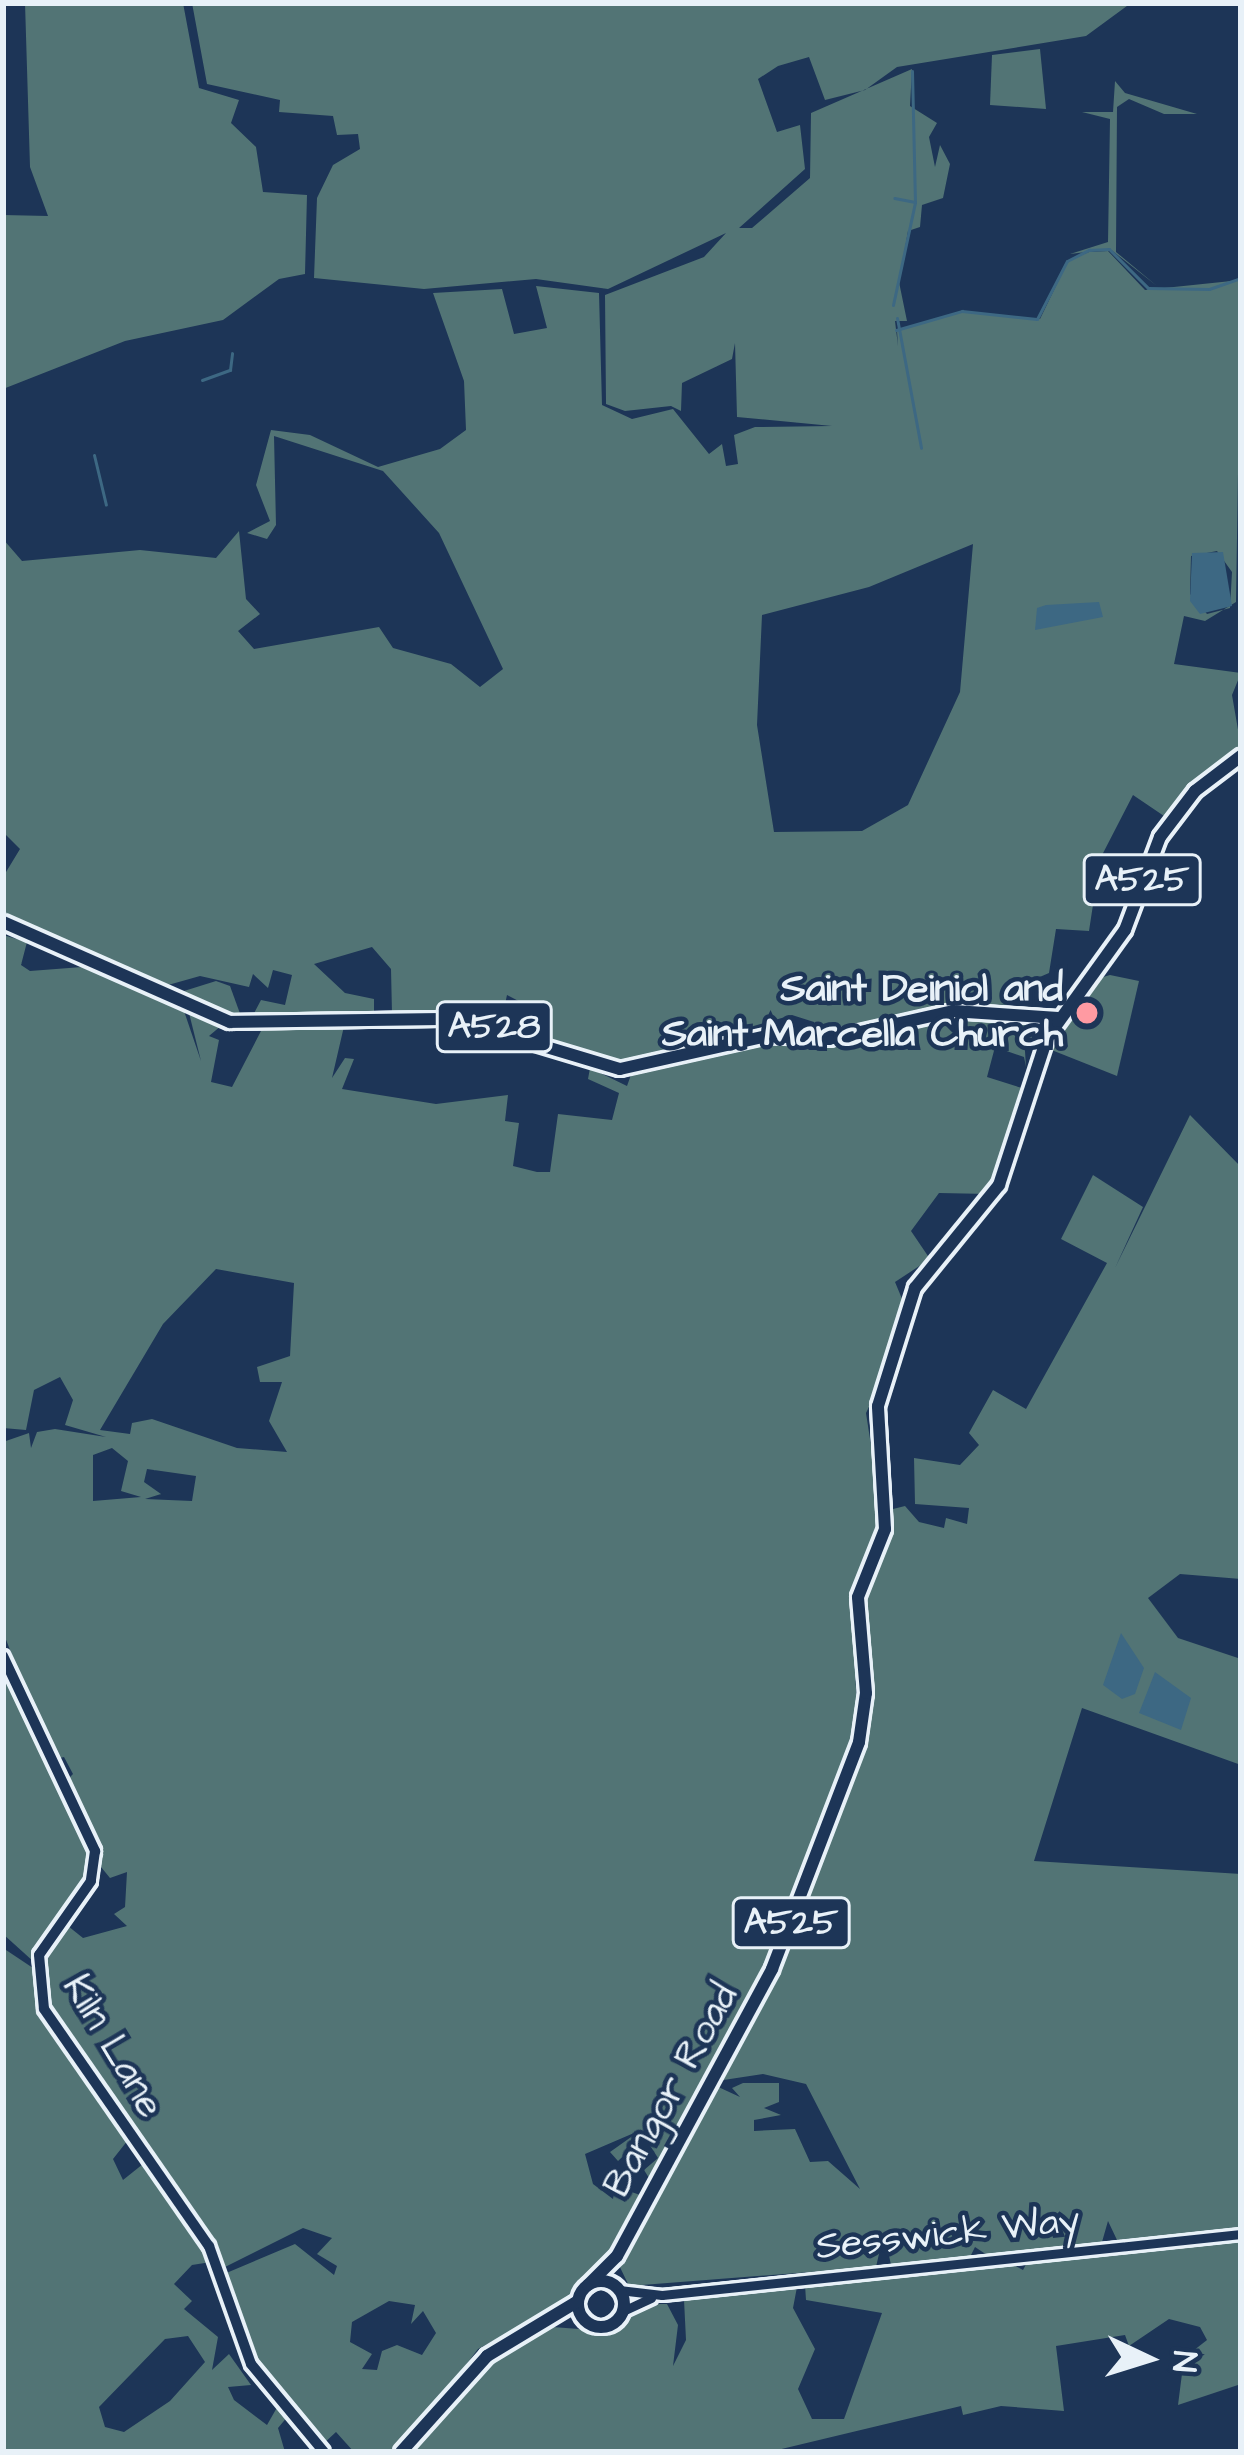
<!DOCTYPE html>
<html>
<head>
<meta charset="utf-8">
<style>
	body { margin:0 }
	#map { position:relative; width:1244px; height:2455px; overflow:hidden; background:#1d3557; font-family:"Architects Daughter",sans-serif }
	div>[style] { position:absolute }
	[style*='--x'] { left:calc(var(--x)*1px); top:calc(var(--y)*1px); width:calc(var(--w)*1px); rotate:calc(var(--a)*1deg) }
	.green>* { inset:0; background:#527475 }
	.water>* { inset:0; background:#3d6883 }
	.stream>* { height:3px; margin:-1.5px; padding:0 1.5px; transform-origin:1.5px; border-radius:1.5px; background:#3d6883 }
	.roads { filter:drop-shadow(3px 0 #e8f1f8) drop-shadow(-3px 0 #e8f1f8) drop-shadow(0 3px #e8f1f8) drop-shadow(0 -3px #e8f1f8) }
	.tertiary>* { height:9px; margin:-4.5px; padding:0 4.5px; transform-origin:4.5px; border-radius:4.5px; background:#1d3557 }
	.secondary>* { height:10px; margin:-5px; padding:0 5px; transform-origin:5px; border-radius:5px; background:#1d3557 }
	.primary>* { height:12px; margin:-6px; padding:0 6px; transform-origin:6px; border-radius:6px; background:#1d3557 }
	.primary>.ring { margin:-6px; padding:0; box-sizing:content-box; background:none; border:12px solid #1d3557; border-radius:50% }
	.dots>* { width:33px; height:33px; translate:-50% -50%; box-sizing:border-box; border:6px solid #1d3557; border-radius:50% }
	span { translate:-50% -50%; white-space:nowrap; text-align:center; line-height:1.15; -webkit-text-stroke:9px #1d3557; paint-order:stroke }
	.shield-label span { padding:3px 9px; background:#1d3557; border:3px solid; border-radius:9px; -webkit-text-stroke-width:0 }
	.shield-label { font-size:36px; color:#e8f1f8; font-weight:700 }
	.poi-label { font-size:39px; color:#e8f1f8; font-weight:700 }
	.right { translate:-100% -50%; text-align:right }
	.street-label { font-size:39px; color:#e8f1f8 }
	.frame { position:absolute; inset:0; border:6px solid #e8f1f8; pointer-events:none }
	.north { position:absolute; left:1088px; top:2299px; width:120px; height:120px; -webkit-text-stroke:9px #1d3557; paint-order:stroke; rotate:94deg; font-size:33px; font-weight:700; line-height:48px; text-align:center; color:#e8f1f8 }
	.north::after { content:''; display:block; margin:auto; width:42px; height:54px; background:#e8f1f8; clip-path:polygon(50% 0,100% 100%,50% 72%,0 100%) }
</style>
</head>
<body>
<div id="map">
	<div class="green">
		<div style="clip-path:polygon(25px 3px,183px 3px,199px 88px,239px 100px,231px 123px,256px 147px,263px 192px,307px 195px,305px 274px,279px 279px,223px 320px,125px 341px,3px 389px,3px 215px,48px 216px,30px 167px)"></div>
		<div style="clip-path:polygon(evenodd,192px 3px,1131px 3px,1086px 36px,897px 67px,865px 90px,825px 100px,809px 57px,778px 66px,758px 79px,777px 132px,800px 125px,805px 169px,739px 228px,752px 228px,810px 178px,811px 113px,912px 69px,910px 106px,937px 123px,929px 137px,935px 167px,940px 145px,950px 164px,943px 198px,922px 205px,920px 227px,908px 231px,899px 282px,907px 321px,895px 321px,898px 346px,897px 331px,962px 312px,1040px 319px,1068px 261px,1089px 252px,1108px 251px,1145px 290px,1241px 280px,1236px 602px,1205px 621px,1184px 616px,1174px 664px,1241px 673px,1232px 695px,1241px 747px,1164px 816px,1133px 795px,1100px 859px,1089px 931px,1056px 929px,1049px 973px,1012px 989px,1011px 1005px,952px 1004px,814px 1034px,814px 1022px,792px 1015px,623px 1064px,522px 1031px,530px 1007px,507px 995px,501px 1023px,392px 1014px,391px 969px,372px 947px,314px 964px,345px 993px,374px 999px,374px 1014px,250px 1021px,261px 1000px,285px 1005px,292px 975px,273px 970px,268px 988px,253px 974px,249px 987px,200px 976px,161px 987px,3px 917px,3px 877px,20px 849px,3px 832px,3px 539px,22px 561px,140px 550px,216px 558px,239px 531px,246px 599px,260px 614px,238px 631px,254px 649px,379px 627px,393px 648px,451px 664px,480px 687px,503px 669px,439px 533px,383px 471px,274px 436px,276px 525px,267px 539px,247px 533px,270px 521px,256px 485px,271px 430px,310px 435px,378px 467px,440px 449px,466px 430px,464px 381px,433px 293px,502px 289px,514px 334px,547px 328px,536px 286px,599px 293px,602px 405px,632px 419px,673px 409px,709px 454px,722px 444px,726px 466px,738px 464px,734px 435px,755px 427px,832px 426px,737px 417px,735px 343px,732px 359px,682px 383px,681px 411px,671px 406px,625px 411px,606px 404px,605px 295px,704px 257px,726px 233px,608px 289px,536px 279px,424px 289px,314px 278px,317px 198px,333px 165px,360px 149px,358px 134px,337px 135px,333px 116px,279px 112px,280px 100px,207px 84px,192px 3px,973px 544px,960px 692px,908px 805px,862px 831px,774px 832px,757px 725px,762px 615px,869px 587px,973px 544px,192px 3px,1217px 551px,1232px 572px,1230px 608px,1207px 614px,1190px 594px,1191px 556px,1217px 551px)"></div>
		<div style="clip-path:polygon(1040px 49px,1046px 109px,990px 105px,992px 55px)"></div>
		<div style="clip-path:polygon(1115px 81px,1125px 93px,1197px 114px,1164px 114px,1129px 99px,1117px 107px,1116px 252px,1157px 286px,1110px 249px,1070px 254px,1108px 242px,1110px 119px,1082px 112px,1113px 112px)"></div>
		<div style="clip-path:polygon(evenodd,3px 935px,27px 942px,21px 965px,30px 971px,95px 966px,184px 1011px,201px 1061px,189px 1013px,222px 1025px,209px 1036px,219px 1040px,211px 1082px,232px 1087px,261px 1031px,345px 1022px,332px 1078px,345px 1058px,354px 1059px,342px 1089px,436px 1104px,508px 1095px,505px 1121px,519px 1123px,513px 1166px,537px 1172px,550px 1172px,558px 1114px,612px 1120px,619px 1093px,588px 1079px,590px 1068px,627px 1086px,632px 1072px,768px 1038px,821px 1045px,945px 1014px,1044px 1021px,1038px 1041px,1024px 1035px,1026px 1067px,1024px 1057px,995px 1047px,987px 1077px,1025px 1089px,989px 1194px,939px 1193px,911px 1231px,930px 1259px,895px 1282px,905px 1306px,896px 1352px,866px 1413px,881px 1510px,851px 1601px,858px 1724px,768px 1966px,654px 2186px,644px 2170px,658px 2158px,644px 2136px,618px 2161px,610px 2152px,641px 2130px,585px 2154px,593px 2184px,613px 2199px,615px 2186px,640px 2195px,613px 2254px,558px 2306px,478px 2349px,430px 2412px,539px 2326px,606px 2331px,644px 2304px,667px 2304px,678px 2325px,673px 2366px,686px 2340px,684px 2300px,797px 2287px,793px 2308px,815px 2349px,798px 2389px,812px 2419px,844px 2419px,882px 2313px,806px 2300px,805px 2285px,1008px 2262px,1023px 2270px,1029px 2259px,1241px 2238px,1241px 2384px,1178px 2405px,1184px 2358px,1207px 2340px,1200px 2327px,1169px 2319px,1129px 2346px,1125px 2335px,1056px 2346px,1064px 2411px,1001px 2406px,963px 2415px,961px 2406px,769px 2452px,354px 2452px,336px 2432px,322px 2445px,252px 2357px,224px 2274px,295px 2244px,334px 2275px,337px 2266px,317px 2254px,332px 2238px,303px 2228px,223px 2268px,48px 2002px,44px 1954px,63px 1922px,83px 1938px,127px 1926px,114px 1914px,125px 1907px,127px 1872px,110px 1878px,101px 1867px,65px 1782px,73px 1774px,64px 1757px,53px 1760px,3px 1632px,3px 1442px,29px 1433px,31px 1448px,37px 1432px,55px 1429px,106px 1437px,65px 1425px,73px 1400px,60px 1377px,34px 1390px,26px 1430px,3px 1428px,3px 935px,216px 1269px,294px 1283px,290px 1356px,257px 1367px,260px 1382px,282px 1382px,269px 1421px,287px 1452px,237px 1448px,152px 1419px,132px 1423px,130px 1434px,100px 1430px,163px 1324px,216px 1269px,3px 935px,112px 1448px,128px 1461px,121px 1491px,141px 1497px,93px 1501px,93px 1455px,112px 1448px,3px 935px,147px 1469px,196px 1476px,192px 1501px,145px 1499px,161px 1494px,144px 1482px,147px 1469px,3px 935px,389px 2301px,415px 2305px,411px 2324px,423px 2311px,436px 2333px,422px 2355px,397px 2345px,382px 2351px,377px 2370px,362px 2369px,372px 2354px,350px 2342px,352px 2322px,389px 2301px)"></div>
		<div style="clip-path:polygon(1110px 975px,1139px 981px,1117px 1076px,1049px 1049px,1086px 982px)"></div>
		<div style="clip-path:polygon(216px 981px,230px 986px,242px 1019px,168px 996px)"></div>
		<div style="clip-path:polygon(1190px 1115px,1241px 1167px,1241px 1579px,1180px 1574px,1148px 1598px,1178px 1638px,1241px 1659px,1241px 1765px,1082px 1708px,1034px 1861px,1241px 1874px,1241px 2229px,1117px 2240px,1108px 2221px,1102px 2242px,987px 2255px,975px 2247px,970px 2257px,891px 2265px,884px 2232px,876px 2267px,629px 2286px,617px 2261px,714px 2085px,740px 2097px,732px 2088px,743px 2083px,779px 2083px,779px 2102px,764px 2108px,781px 2115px,754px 2120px,754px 2131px,795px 2129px,810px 2162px,828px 2161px,860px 2189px,806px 2084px,763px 2074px,717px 2081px,780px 1967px,869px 1717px,864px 1589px,889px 1510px,905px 1506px,919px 1522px,944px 1528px,946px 1518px,967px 1524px,969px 1508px,915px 1504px,914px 1458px,960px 1465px,979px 1445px,969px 1433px,993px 1390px,1026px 1409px,1107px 1263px,1061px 1239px,1093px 1175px,1143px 1207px,1115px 1268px)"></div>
		<div style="clip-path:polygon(3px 1671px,90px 1859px,89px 1879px,34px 1962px,3px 1934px)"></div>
		<div style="clip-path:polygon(evenodd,3px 1948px,33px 1968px,45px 2016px,128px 2140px,113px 2159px,123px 2180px,143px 2164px,199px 2235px,211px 2262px,192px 2265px,174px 2284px,192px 2301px,184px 2309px,218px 2337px,212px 2370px,229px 2354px,251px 2385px,228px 2387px,234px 2400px,267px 2425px,279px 2404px,288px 2416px,278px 2428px,285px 2452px,3px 2452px,3px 1948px,188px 2336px,205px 2362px,170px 2401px,124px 2432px,105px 2427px,99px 2407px,165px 2339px,188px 2336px)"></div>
	</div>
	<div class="water">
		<div style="clip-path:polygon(1223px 552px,1232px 606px,1200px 614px,1190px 601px,1192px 553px)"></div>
		<div style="clip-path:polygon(1046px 605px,1099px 602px,1103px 617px,1035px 630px,1037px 608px)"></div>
		<div style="clip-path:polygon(1121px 1633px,1144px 1668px,1135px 1694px,1122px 1699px,1103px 1685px)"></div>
		<div style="clip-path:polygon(1155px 1672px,1191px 1698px,1181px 1730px,1139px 1713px)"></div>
	</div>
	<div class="stream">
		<div style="--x:912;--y:71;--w:131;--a:88.7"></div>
		<div style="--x:893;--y:305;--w:105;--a:-77.9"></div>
		<div style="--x:915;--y:202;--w:21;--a:-169"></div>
		<div style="--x:897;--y:318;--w:132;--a:79.5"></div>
		<div style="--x:896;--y:330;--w:69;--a:-16.1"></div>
		<div style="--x:962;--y:311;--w:75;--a:6.1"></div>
		<div style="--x:1037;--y:319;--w:65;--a:-62.7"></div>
		<div style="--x:1067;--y:261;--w:25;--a:-27"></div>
		<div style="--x:1089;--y:250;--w:20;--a:-3"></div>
		<div style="--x:1109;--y:249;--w:55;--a:45"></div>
		<div style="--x:1148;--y:288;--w:61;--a:0.9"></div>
		<div style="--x:1209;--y:289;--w:34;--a:-19"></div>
		<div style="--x:202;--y:380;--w:30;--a:-20"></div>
		<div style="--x:230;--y:370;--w:17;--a:-83"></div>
		<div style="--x:94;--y:455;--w:51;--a:76.5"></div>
	</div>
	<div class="roads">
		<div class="tertiary">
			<div style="--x:619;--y:2290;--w:43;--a:6.6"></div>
			<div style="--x:662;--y:2295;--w:582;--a:-6.01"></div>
			<div style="--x:623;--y:2311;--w:31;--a:-25"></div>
		</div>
		<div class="secondary">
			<div style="--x:3;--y:1656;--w:216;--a:64.7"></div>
			<div style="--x:95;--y:1851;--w:30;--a:98"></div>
			<div style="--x:91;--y:1881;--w:90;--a:125.1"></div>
			<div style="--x:39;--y:1955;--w:54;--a:84.7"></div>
			<div style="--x:44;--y:2009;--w:289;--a:55.2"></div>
			<div style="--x:209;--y:2246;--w:125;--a:70.4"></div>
			<div style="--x:251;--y:2364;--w:114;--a:50.3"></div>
		</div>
		<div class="primary">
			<div style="--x:3;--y:922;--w:248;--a:23.8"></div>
			<div style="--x:230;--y:1022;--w:223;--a:-0.8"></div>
			<div style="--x:453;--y:1019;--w:174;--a:16.7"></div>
			<div style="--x:620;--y:1069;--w:151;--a:-12.7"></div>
			<div style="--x:767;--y:1036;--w:62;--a:2.8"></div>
			<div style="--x:829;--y:1039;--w:127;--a:-12.7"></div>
			<div style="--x:953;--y:1011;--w:105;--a:3.8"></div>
			<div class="ring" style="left:578px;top:2281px;width:34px;height:34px"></div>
			<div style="--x:588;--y:2285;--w:41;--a:-45"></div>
			<div style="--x:617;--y:2256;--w:326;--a:-61.6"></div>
			<div style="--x:772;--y:1969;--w:243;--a:-69"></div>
			<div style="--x:859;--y:1742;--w:49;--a:-81.9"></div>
			<div style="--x:866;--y:1693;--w:96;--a:-94.8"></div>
			<div style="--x:858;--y:1597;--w:73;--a:-68.3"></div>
			<div style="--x:885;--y:1529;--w:123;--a:-93.3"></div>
			<div style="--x:878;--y:1406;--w:124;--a:-72.6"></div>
			<div style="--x:915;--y:1288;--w:133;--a:-50.8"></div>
			<div style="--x:999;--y:1185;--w:155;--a:-71.9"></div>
			<div style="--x:1047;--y:1038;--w:133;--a:-54.2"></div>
			<div style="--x:1125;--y:930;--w:99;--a:-69.4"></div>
			<div style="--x:1160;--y:837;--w:58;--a:-52.7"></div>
			<div style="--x:1195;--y:791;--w:58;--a:-37.3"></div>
			<div style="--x:401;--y:2452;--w:129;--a:-48.1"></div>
			<div style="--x:487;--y:2356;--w:106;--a:-31.1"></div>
		</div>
	</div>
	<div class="dots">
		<div style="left:1087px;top:1013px;background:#ff9aa2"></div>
	</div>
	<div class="shield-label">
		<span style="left:1142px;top:880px">A525</span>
		<span style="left:494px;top:1027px">A528</span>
		<span style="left:791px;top:1923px">A525</span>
	</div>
	<div class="poi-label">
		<span class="right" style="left:1063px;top:1013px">Saint Deiniol and<br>Saint Marcella Church</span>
	</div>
	<div class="street-label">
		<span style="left:112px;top:2047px;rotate:59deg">Kiln Lane</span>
		<span style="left:672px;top:2091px;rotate:-61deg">Bangor Road</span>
		<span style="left:948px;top:2234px;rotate:-6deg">Sesswick Way</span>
	</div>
	<div class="frame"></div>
	<div class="north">N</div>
</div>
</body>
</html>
